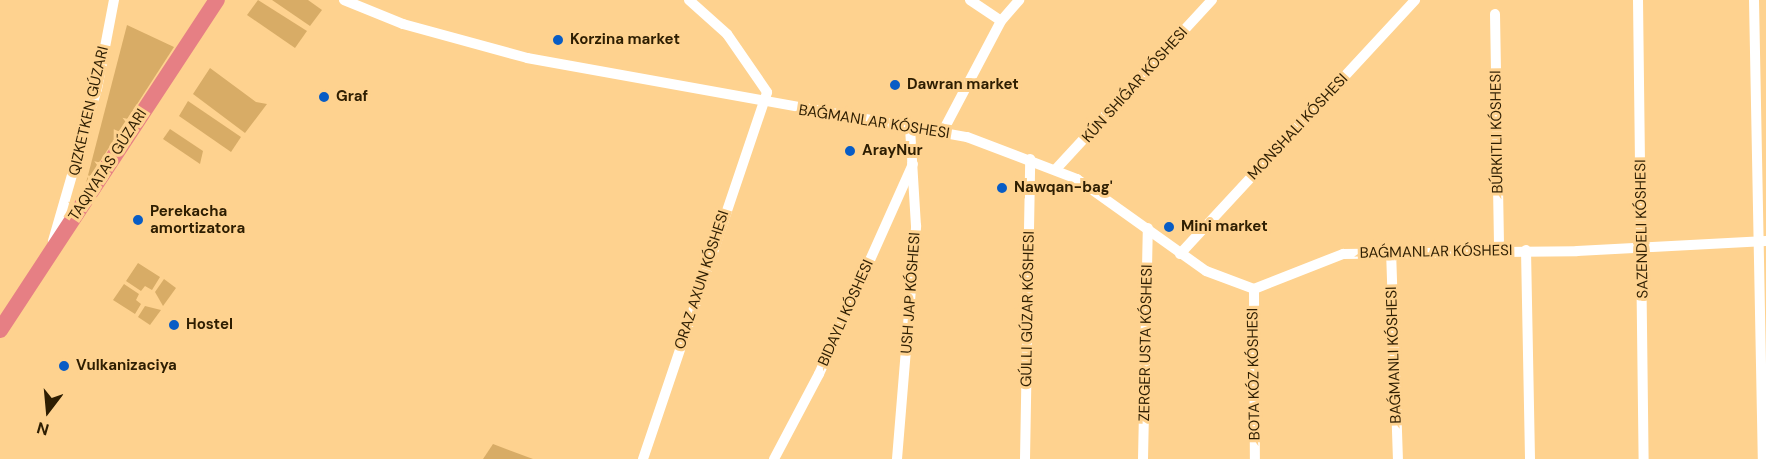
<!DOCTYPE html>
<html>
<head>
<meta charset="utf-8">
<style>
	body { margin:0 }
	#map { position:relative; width:1766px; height:459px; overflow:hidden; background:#fed28f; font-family:"DM Sans",sans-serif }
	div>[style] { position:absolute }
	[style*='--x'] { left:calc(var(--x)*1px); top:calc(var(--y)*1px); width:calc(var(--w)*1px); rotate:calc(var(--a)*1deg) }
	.green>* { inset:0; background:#d8ac66 }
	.minor>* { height:10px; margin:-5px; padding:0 5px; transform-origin:5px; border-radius:5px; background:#fff }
	.highway>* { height:16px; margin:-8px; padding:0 8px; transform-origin:8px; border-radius:8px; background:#e67f84 }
	.dots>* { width:16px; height:16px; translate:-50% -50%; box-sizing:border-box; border:3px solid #fed28f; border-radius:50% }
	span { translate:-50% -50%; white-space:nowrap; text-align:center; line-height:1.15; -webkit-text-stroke:6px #fed28f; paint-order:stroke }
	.poi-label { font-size:15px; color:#2e1e02; font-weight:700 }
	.left { translate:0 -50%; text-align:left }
	.street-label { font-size:15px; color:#2e1e02 }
	.north { position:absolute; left:18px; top:381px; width:60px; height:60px; -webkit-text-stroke:4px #fed28f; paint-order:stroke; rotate:196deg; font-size:16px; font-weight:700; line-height:24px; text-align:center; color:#2e1e02 }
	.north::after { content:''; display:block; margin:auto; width:21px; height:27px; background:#2e1e02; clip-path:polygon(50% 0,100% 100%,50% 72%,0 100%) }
</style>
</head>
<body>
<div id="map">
	<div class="green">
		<div style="clip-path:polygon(258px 0,307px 31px,295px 48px,247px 15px)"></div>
		<div style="clip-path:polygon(272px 0,308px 0,322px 10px,310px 26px)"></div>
		<div style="clip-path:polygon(127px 25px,174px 47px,86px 183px)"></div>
		<div style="clip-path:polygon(210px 68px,256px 102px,267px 104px,245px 133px,193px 94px)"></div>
		<div style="clip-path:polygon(188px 101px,241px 137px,231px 152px,179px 116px)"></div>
		<div style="clip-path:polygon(170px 129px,203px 151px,200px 164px,163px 139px)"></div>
		<div style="clip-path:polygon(138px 263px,160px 277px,152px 290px,145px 286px,141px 291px,126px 281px)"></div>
		<div style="clip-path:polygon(164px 279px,176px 288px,163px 306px,155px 292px)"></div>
		<div style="clip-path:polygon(124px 284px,139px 294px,136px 300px,141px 304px,135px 314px,113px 300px)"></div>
		<div style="clip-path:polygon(145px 306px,161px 310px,150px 325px,138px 317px)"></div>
		<div style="clip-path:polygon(493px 444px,533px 459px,483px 459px)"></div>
	</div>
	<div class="minor">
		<div style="--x:344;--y:0;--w:64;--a:22.1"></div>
		<div style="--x:403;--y:24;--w:129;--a:15.3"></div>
		<div style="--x:527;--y:58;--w:447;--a:10.2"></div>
		<div style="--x:967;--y:137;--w:118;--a:20.9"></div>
		<div style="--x:1077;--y:179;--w:158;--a:35.5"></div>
		<div style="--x:1206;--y:271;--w:51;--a:20.6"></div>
		<div style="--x:1254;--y:289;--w:96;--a:-21.5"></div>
		<div style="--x:1343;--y:254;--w:234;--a:-0.7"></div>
		<div style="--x:1577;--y:251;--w:189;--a:-3"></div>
		<div style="--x:970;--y:0;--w:37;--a:34"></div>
		<div style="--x:1638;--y:0;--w:459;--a:89.3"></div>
		<div style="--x:1754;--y:0;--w:459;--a:88.9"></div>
		<div style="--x:1495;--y:14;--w:237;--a:89"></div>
		<div style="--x:943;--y:131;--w:124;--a:-62.2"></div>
		<div style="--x:1001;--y:21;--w:28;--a:-49"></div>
		<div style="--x:1056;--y:169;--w:230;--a:-47.3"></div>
		<div style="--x:53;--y:241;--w:158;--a:-73.9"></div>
		<div style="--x:97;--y:89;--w:91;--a:-79.2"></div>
		<div style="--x:1391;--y:250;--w:209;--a:88.1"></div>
		<div style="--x:1526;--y:250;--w:209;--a:88.9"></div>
		<div style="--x:1180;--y:254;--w:346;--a:-47.2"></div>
		<div style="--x:1254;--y:289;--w:170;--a:89.7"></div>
		<div style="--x:643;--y:459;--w:387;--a:-71.3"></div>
		<div style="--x:767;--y:92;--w:70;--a:-124.6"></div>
		<div style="--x:727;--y:34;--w:51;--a:-138.2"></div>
		<div style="--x:774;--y:459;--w:96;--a:-62.1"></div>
		<div style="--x:819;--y:374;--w:230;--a:-65.9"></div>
		<div style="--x:897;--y:459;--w:234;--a:-85.3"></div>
		<div style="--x:916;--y:226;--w:99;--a:-93.5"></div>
		<div style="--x:1025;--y:459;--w:300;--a:-89"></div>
		<div style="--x:1143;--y:459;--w:231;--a:-88.8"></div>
	</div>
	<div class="highway">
		<div style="--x:0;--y:330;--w:395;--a:-56.7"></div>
	</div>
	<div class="dots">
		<div style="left:558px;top:40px;background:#085cc5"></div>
		<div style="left:895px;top:85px;background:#085cc5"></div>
		<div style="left:324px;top:97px;background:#085cc5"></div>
		<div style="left:850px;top:151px;background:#085cc5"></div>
		<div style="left:1002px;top:188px;background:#085cc5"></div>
		<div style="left:138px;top:220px;background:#085cc5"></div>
		<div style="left:1169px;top:227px;background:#085cc5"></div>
		<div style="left:174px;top:325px;background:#085cc5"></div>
		<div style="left:64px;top:366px;background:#085cc5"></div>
	</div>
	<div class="poi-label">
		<span class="left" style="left:570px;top:40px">Korzina market</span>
		<span class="left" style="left:907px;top:85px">Dawran market</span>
		<span class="left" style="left:336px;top:97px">Graf</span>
		<span class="left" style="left:862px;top:151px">ArayNur</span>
		<span class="left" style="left:1014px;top:188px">Nawqan-bag'</span>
		<span class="left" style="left:150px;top:220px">Perekacha<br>amortizatora</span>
		<span class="left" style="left:1181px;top:227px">Mini market</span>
		<span class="left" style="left:186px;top:325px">Hostel</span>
		<span class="left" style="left:76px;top:366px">Vulkanizaciya</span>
	</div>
	<div class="street-label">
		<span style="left:1135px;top:85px;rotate:-48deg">KÚN SHIǴAR KÓSHESI</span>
		<span style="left:89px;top:111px;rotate:-77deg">QIZKETKEN GÚZARI</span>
		<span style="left:874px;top:122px;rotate:9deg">BAǴMANLAR KÓSHESI</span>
		<span style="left:1298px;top:127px;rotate:-47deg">MONSHALI KÓSHESI</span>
		<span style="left:1497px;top:132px;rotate:-91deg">BÚRKITLI KÓSHESI</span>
		<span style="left:108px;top:165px;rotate:-57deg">TAQIYATAS GÚZARI</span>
		<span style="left:1642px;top:229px;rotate:-91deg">SAZENDELI KÓSHESI</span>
		<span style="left:1436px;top:252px;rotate:-1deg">BAǴMANLAR KÓSHESI</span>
		<span style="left:702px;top:280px;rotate:-72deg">ORAZ AXUN KÓSHESI</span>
		<span style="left:911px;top:293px;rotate:-86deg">USH JAP KÓSHESI</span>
		<span style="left:1028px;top:309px;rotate:-89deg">GÚLLI GÚZAR KÓSHESI</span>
		<span style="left:846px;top:313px;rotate:-66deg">BIDAYLI KÓSHESI</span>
		<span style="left:1146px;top:343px;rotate:-89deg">ZERGER USTA KÓSHESI</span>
		<span style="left:1394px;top:355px;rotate:-92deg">BAǴMANLI KÓSHESI</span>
		<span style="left:1254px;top:374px;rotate:-91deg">BOTA KÓZ KÓSHESI</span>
	</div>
	<div class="north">N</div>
</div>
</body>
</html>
